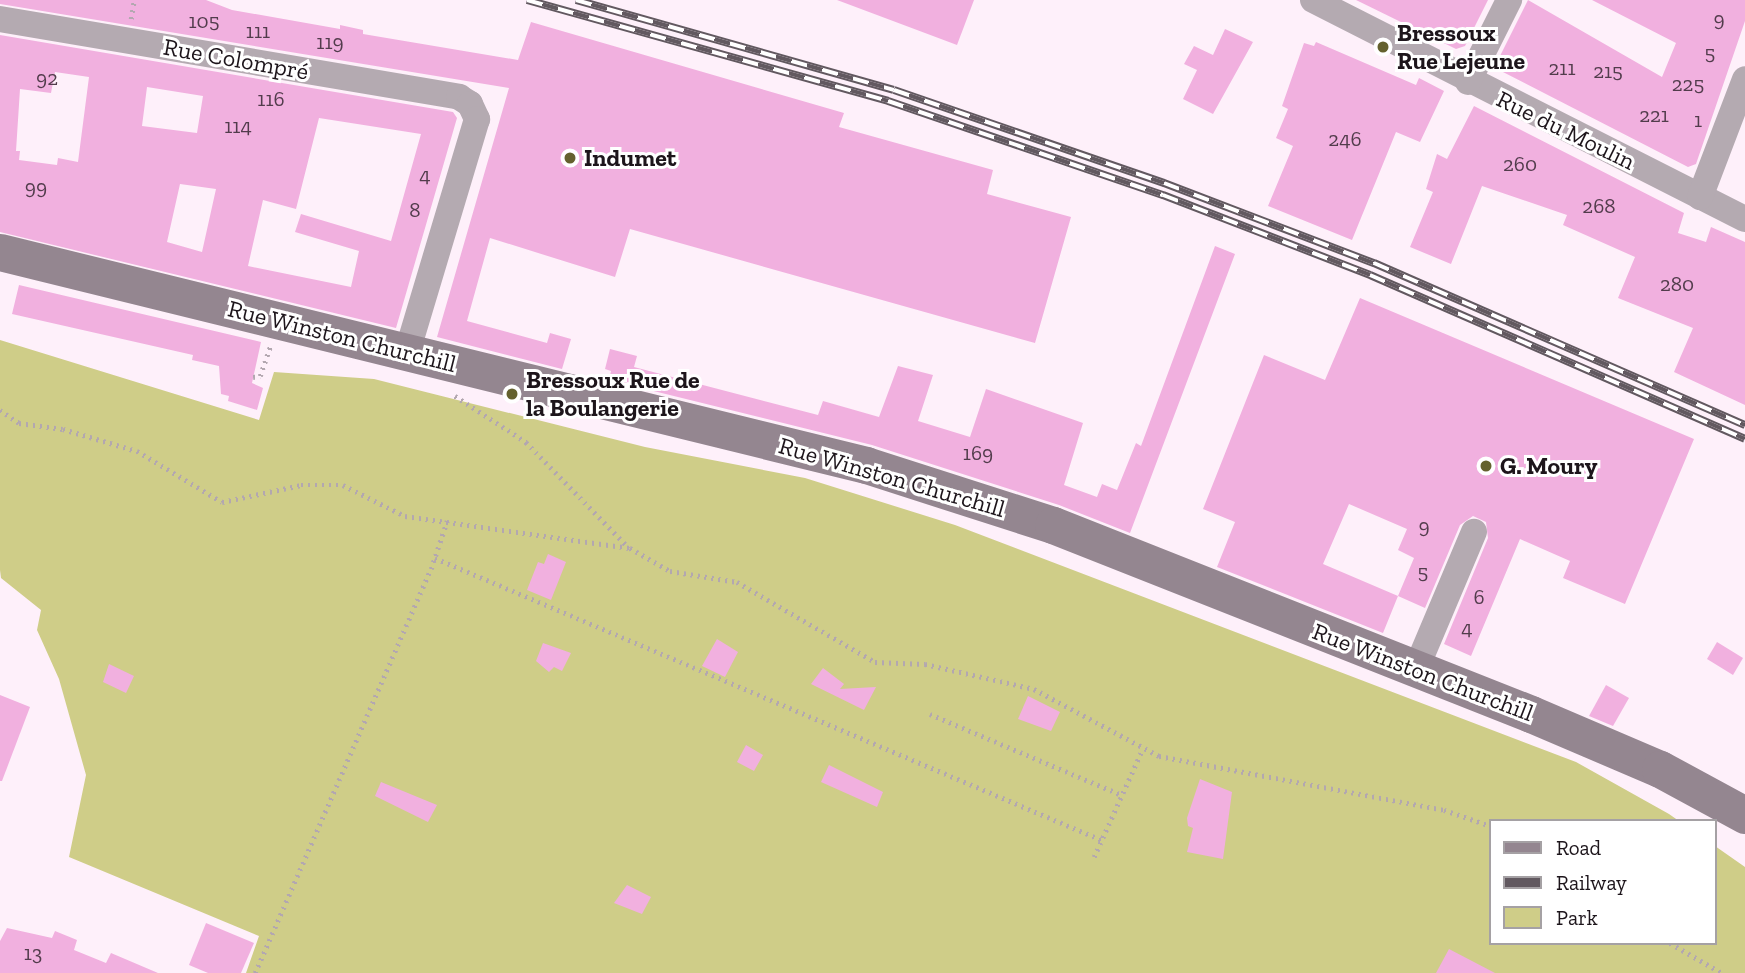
<!DOCTYPE html>
<html>
<head>
<meta charset="utf-8">
<style>
	body { margin:0 }
	#map { position:relative; width:1745px; height:973px; overflow:hidden; background:#fef0fa; font-family:"Zilla Slab",serif }
	div>[style] { position:absolute }
	[style*='--x'] { left:calc(var(--x)*1px); top:calc(var(--y)*1px); width:calc(var(--w)*1px); rotate:calc(var(--a)*1deg) }
	.green>* { inset:0; background:#cfcd88 }
	.building>* { inset:0; background:#f1b0df }
	.path>* { height:4.5px; margin-top:-2.25px; transform-origin:0; background:repeating-linear-gradient(90deg,#b3a7b0 0 2px,transparent 0 7px) }
	.street>* { height:26px; margin:-13px; padding:0 13px; transform-origin:13px; border-radius:13px; background:#b4aab1 }
	.secondary>* { height:37px; margin:-18.5px; padding:0 18.5px; transform-origin:18.5px; border-radius:18.5px; background:#948690 }
	.rail>* { height:8px; margin-top:-4px; transform-origin:0; background:repeating-linear-gradient(90deg,#fff 0 16px,#625960 0 32px); box-sizing:border-box; border-block:2px solid #625960 }
	.dots>* { width:19px; height:19px; translate:-50% -50%; box-sizing:border-box; border:4px solid #fff; border-radius:50% }
	span { translate:-50% -50%; white-space:nowrap; text-align:center; line-height:1.15; -webkit-text-stroke:6px #fff; paint-order:stroke }
	.number-label { font-size:21px; color:#523c4c }
	.number-label span { -webkit-text-stroke-width:0 }
	.poi-label { font-size:24px; color:#1d151b; font-weight:700 }
	.left { translate:0 -50%; text-align:left }
	.street-label { font-size:24px; color:#1d151b }
	.legend { position:absolute; left:1489px; top:819px; width:228px; height:126px; box-sizing:border-box; background:#fff; border:2px solid #a5a1a4; margin:0; padding:9px 12px; list-style:none; font-size:21px; color:#1d151b }
	.legend li { display:flex; align-items:center; gap:14px; height:35px }
	.legend b { width:35px; border:2px solid #a5a1a4 }
</style>
</head>
<body>
<div id="map">
	<div class="green">
		<div style="clip-path:polygon(0 340px,259px 420px,274px 372px,374px 379px,645px 447px,805px 478px,955px 525px,1576px 762px,1669px 814px,1679px 821px,1491px 821px,1491px 943px,1715px 943px,1715px 846px,1745px 867px,1745px 973px,246px 973px,259px 936px,69px 857px,86px 775px,59px 679px,37px 630px,41px 610px,1px 578px,0 570px)"></div>
	</div>
	<div class="building">
		<div style="clip-path:polygon(0 0,206px 0,232px 10px,340px 29px,340px 25px,363px 30px,363px 34px,518px 60px,531px 22px,844px 113px,839px 127px,993px 170px,987px 194px,1071px 217px,1035px 343px,630px 229px,615px 277px,490px 238px,467px 321px,547px 343px,550px 333px,571px 339px,562px 369px,437px 337px,509px 88px,0 4px)"></div>
		<div style="clip-path:polygon(837px 0,974px 0,957px 45px)"></div>
		<div style="clip-path:polygon(1356px 0,1488px 0,1465px 46px,1456px 49px)"></div>
		<div style="clip-path:polygon(1528px 0,1662px 77px,1676px 43px,1592px 0,1745px 0,1745px 21px,1696px 164px,1688px 167px,1501px 71px,1497px 62px)"></div>
		<div style="clip-path:polygon(1225px 29px,1253px 42px,1213px 114px,1183px 99px,1197px 70px,1184px 64px,1194px 46px,1213px 55px)"></div>
		<div style="clip-path:polygon(evenodd,0 35px,453px 112px,457px 118px,396px 328px,0 232px,0 35px,55px 72px,89px 77px,78px 162px,58px 158px,57px 165px,19px 160px,20px 151px,16px 151px,20px 89px,51px 93px,55px 72px,0 35px,147px 87px,203px 96px,197px 133px,142px 126px,147px 87px,0 35px,319px 118px,421px 134px,391px 241px,301px 214px,295px 232px,359px 251px,351px 287px,248px 266px,263px 200px,296px 209px,319px 118px,0 35px,180px 184px,216px 189px,202px 252px,167px 242px,180px 184px)"></div>
		<div style="clip-path:polygon(1316px 42px,1416px 85px,1419px 78px,1444px 91px,1420px 142px,1396px 132px,1352px 240px,1268px 206px,1293px 146px,1276px 138px,1288px 109px,1282px 106px,1304px 43px,1314px 46px)"></div>
		<div style="clip-path:polygon(1474px 106px,1684px 213px,1678px 233px,1706px 242px,1711px 227px,1745px 242px,1745px 405px,1674px 372px,1693px 328px,1618px 298px,1635px 257px,1563px 225px,1567px 215px,1482px 186px,1451px 264px,1410px 247px,1433px 192px,1426px 189px,1437px 154px,1447px 159px)"></div>
		<div style="clip-path:polygon(1215px 246px,1235px 254px,1130px 533px,1059px 505px,872px 445px,609px 380px,611px 371px,605px 369px,610px 349px,637px 356px,634px 367px,818px 415px,823px 401px,879px 417px,898px 366px,933px 375px,918px 421px,970px 437px,986px 389px,1083px 423px,1064px 485px,1097px 497px,1102px 484px,1117px 490px,1136px 443px,1141px 446px)"></div>
		<div style="clip-path:polygon(19px 285px,261px 342px,252px 383px,263px 388px,257px 410px,228px 401px,229px 396px,221px 394px,219px 366px,192px 360px,193px 355px,12px 314px)"></div>
		<div style="clip-path:polygon(1360px 298px,1694px 439px,1625px 604px,1563px 578px,1570px 561px,1520px 539px,1471px 656px,1444px 644px,1488px 538px,1486px 522px,1473px 516px,1460px 525px,1425px 608px,1398px 596px,1414px 558px,1398px 550px,1407px 529px,1349px 504px,1323px 564px,1398px 596px,1383px 633px,1217px 567px,1235px 522px,1203px 509px,1264px 355px,1325px 380px)"></div>
		<div style="clip-path:polygon(548px 554px,566px 562px,551px 600px,527px 590px,538px 562px,544px 564px)"></div>
		<div style="clip-path:polygon(717px 639px,738px 652px,725px 677px,702px 666px)"></div>
		<div style="clip-path:polygon(1717px 642px,1743px 658px,1733px 675px,1707px 659px)"></div>
		<div style="clip-path:polygon(543px 643px,571px 653px,562px 671px,554px 667px,549px 672px,536px 661px)"></div>
		<div style="clip-path:polygon(109px 664px,134px 676px,126px 693px,103px 682px)"></div>
		<div style="clip-path:polygon(823px 668px,844px 684px,840px 689px,876px 687px,864px 710px,811px 684px)"></div>
		<div style="clip-path:polygon(1606px 685px,1629px 698px,1613px 726px,1589px 716px)"></div>
		<div style="clip-path:polygon(0 695px,30px 707px,2px 781px,0 781px)"></div>
		<div style="clip-path:polygon(1028px 696px,1060px 712px,1051px 731px,1018px 719px)"></div>
		<div style="clip-path:polygon(746px 745px,763px 755px,754px 771px,737px 762px)"></div>
		<div style="clip-path:polygon(829px 765px,883px 792px,877px 807px,821px 782px)"></div>
		<div style="clip-path:polygon(1200px 779px,1232px 792px,1223px 859px,1187px 852px,1193px 828px,1188px 826px,1187px 818px)"></div>
		<div style="clip-path:polygon(381px 782px,437px 805px,428px 822px,375px 796px)"></div>
		<div style="clip-path:polygon(627px 885px,651px 897px,642px 914px,614px 903px)"></div>
		<div style="clip-path:polygon(206px 923px,254px 943px,241px 973px,208px 973px,189px 965px)"></div>
		<div style="clip-path:polygon(7px 928px,52px 938px,55px 931px,77px 940px,74px 950px,106px 963px,111px 953px,158px 973px,0 973px,0 941px)"></div>
		<div style="clip-path:polygon(1449px 949px,1495px 973px,1436px 973px)"></div>
	</div>
	<div class="path">
		<div style="--x:131;--y:19;--w:19;--a:-81"></div>
		<div style="--x:253;--y:377;--w:7;--a:-8"></div>
		<div style="--x:260;--y:376;--w:31;--a:-71"></div>
		<div style="--x:455;--y:396;--w:85;--a:32.9"></div>
		<div style="--x:526;--y:442;--w:148;--a:45.8"></div>
		<div style="--x:0;--y:410;--w:23;--a:34"></div>
		<div style="--x:19;--y:423;--w:44;--a:7.8"></div>
		<div style="--x:63;--y:429;--w:77;--a:16.6"></div>
		<div style="--x:137;--y:451;--w:99;--a:31"></div>
		<div style="--x:222;--y:502;--w:81;--a:-12.1"></div>
		<div style="--x:301;--y:485;--w:42;--a:0"></div>
		<div style="--x:343;--y:485;--w:69;--a:26.6"></div>
		<div style="--x:405;--y:516;--w:227;--a:8.1"></div>
		<div style="--x:630;--y:548;--w:46;--a:29.9"></div>
		<div style="--x:670;--y:571;--w:68;--a:9.3"></div>
		<div style="--x:737;--y:582;--w:160;--a:30.1"></div>
		<div style="--x:875;--y:662;--w:50;--a:2.3"></div>
		<div style="--x:925;--y:664;--w:112;--a:12.9"></div>
		<div style="--x:1034;--y:689;--w:142;--a:28.2"></div>
		<div style="--x:1159;--y:756;--w:290;--a:10.7"></div>
		<div style="--x:1444;--y:810;--w:50;--a:18.8"></div>
		<div style="--x:435;--y:558;--w:724;--a:22.92"></div>
		<div style="--x:930;--y:714;--w:208;--a:22.9"></div>
		<div style="--x:1094;--y:857;--w:117;--a:-65.8"></div>
		<div style="--x:1670;--y:943;--w:60;--a:30"></div>
		<div style="--x:255;--y:973;--w:441;--a:-66.5"></div>
		<div style="--x:431;--y:569;--w:51;--a:-71.6"></div>
	</div>
	<div class="street">
		<div style="--x:1313;--y:0;--w:484;--a:26.9"></div>
		<div style="--x:0;--y:19;--w:466;--a:9.6"></div>
		<div style="--x:459;--y:97;--w:13;--a:32"></div>
		<div style="--x:470;--y:104;--w:17;--a:65"></div>
		<div style="--x:477;--y:119;--w:244;--a:106.7"></div>
		<div style="--x:1468;--y:82;--w:92;--a:-63.4"></div>
		<div style="--x:1700;--y:197;--w:126;--a:-69.1"></div>
		<div style="--x:1416;--y:669;--w:149;--a:-67.1"></div>
	</div>
	<div class="secondary">
		<div style="--x:0;--y:252;--w:892;--a:13.82"></div>
		<div style="--x:866;--y:465;--w:196;--a:17.8"></div>
		<div style="--x:1053;--y:525;--w:514;--a:21.57"></div>
		<div style="--x:1531;--y:714;--w:140;--a:23.1"></div>
		<div style="--x:1660;--y:769;--w:97;--a:28.4"></div>
	</div>
	<div class="rail">
		<div style="--x:527;--y:0;--w:375;--a:15.6"></div>
		<div style="--x:888;--y:101;--w:291;--a:18.9"></div>
		<div style="--x:1163;--y:195;--w:222;--a:21.1"></div>
		<div style="--x:1370;--y:275;--w:409;--a:23.6"></div>
		<div style="--x:576;--y:0;--w:330;--a:15.8"></div>
		<div style="--x:894;--y:90;--w:286;--a:19"></div>
		<div style="--x:1164;--y:183;--w:225;--a:20.9"></div>
		<div style="--x:1374;--y:263;--w:405;--a:23.6"></div>
	</div>
	<div class="dots">
		<div style="left:1383px;top:47px;background:#64612e"></div>
		<div style="left:570px;top:158px;background:#64612e"></div>
		<div style="left:512px;top:394px;background:#64612e"></div>
		<div style="left:1486px;top:466px;background:#64612e"></div>
	</div>
	<div class="number-label">
		<span style="left:1719px;top:19px">9</span>
		<span style="left:204px;top:21px">105</span>
		<span style="left:258px;top:31px">111</span>
		<span style="left:330px;top:42px">119</span>
		<span style="left:1710px;top:53px">5</span>
		<span style="left:1562px;top:68px">211</span>
		<span style="left:1608px;top:71px">215</span>
		<span style="left:47px;top:78px">92</span>
		<span style="left:1688px;top:84px">225</span>
		<span style="left:271px;top:99px">116</span>
		<span style="left:1654px;top:115px">221</span>
		<span style="left:1698px;top:120px">1</span>
		<span style="left:238px;top:126px">114</span>
		<span style="left:1345px;top:139px">246</span>
		<span style="left:1520px;top:164px">260</span>
		<span style="left:425px;top:175px">4</span>
		<span style="left:36px;top:187px">99</span>
		<span style="left:1599px;top:206px">268</span>
		<span style="left:415px;top:210px">8</span>
		<span style="left:1677px;top:284px">280</span>
		<span style="left:978px;top:453px">169</span>
		<span style="left:1424px;top:526px">9</span>
		<span style="left:1423px;top:572px">5</span>
		<span style="left:1479px;top:597px">6</span>
		<span style="left:1467px;top:628px">4</span>
		<span style="left:33px;top:953px">13</span>
	</div>
	<div class="poi-label">
		<span class="left" style="left:1397px;top:47px">Bressoux<br>Rue Lejeune</span>
		<span class="left" style="left:584px;top:158px">Indumet</span>
		<span class="left" style="left:526px;top:394px">Bressoux Rue de<br>la Boulangerie</span>
		<span class="left" style="left:1500px;top:466px">G. Moury</span>
	</div>
	<div class="street-label">
		<span style="left:236px;top:59px;rotate:10deg">Rue Colompré</span>
		<span style="left:1566px;top:130px;rotate:26deg">Rue du Moulin</span>
		<span style="left:342px;top:336px;rotate:14deg">Rue Winston Churchill</span>
		<span style="left:892px;top:477px;rotate:16deg">Rue Winston Churchill</span>
		<span style="left:1423px;top:672px;rotate:21deg">Rue Winston Churchill</span>
	</div>
	<ul class="legend">
	<li><b style="height:9px;background:#948690"></b>Road</li>
	<li><b style="height:9px;background:#625960"></b>Railway</li>
	<li><b style="height:19px;background:#cfcd88"></b>Park</li>
	</ul>
</div>
</body>
</html>
